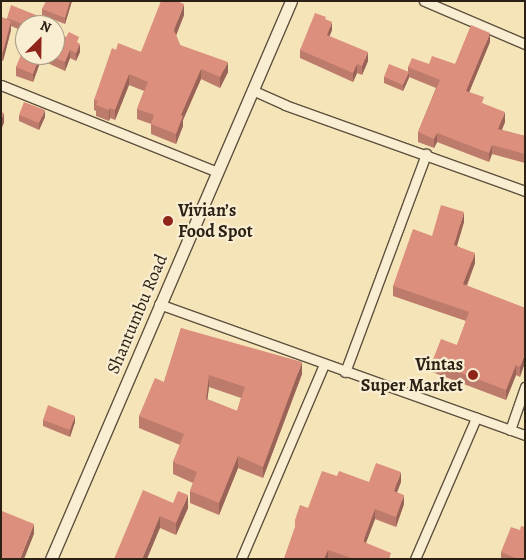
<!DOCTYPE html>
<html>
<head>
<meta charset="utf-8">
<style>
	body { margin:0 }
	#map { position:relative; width:526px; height:560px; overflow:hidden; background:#f6e4b9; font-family:Alegreya,serif }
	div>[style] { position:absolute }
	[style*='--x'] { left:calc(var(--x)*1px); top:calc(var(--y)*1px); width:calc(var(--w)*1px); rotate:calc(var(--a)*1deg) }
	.roads { filter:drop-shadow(1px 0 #5e523e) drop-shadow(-1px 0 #5e523e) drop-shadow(0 1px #5e523e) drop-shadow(0 -1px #5e523e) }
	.minor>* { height:9px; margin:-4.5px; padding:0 4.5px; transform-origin:4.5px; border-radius:4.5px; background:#f9edd2 }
	.tertiary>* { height:11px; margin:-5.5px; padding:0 5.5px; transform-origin:5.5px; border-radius:5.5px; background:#f9edd2 }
	.wall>* { inset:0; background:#bc7b6b }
	.shaded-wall>* { inset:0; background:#996457 }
	.building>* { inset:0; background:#db8f7c }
	.dots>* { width:14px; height:14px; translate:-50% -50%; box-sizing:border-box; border:2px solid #f9edd2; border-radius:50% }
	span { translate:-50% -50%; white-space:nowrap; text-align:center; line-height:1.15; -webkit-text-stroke:4.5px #f9edd2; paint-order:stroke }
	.poi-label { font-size:18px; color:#2b2215; font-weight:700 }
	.left { translate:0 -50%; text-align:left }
	.right { translate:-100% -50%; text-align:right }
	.street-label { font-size:18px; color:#2b2215 }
	.frame { position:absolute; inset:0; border:2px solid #2b2215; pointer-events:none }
	.north { position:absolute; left:15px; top:15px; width:50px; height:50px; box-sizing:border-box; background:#f9edd2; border:1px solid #a79c86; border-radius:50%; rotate:23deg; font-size:14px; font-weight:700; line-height:20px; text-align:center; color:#2b2215 }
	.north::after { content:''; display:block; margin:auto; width:18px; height:22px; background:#8f2418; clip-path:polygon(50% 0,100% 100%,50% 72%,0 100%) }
</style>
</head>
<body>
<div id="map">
	<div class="roads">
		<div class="minor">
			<div style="--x:424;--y:1;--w:110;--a:23.1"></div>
			<div style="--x:1;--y:85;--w:233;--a:21.9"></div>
			<div style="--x:252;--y:90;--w:36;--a:24"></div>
			<div style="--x:285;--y:105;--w:255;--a:19.7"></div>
			<div style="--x:159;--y:304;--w:389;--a:19.7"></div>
			<div style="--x:345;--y:372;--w:233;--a:-69.6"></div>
			<div style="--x:510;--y:430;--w:46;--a:-70.8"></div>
			<div style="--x:241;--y:559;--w:212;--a:-66.9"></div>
			<div style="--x:415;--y:559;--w:154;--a:-66.6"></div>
		</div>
		<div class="tertiary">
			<div style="--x:51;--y:559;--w:607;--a:-66.73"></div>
		</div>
	</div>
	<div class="wall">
		<div style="clip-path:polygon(72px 1px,65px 24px,42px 15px,42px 9px)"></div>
		<div style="clip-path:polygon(184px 15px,176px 35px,180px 45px,228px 72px,220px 88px,201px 79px,183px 120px,183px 126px,176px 144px,151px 134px,151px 124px,137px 119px,137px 109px,144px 91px,129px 85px,115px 120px,110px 118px,109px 121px,96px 116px,96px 111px,94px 110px,94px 100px,116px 50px,141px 52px)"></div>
		<div style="clip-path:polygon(1px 17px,7px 19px,7px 18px,41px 24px,40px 25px,25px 25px,25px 32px,11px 26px,11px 30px,3px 61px,1px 61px)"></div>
		<div style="clip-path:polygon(326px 20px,332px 30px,329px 36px,368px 61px,362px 75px,357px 73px,353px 82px,300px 58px,300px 50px)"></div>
		<div style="clip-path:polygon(490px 42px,469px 92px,505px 122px,502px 130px,525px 136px,525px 163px,492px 154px,489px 162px,437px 142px,434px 148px,418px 142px,418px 132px,436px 88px,409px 77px,403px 91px,384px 83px,384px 77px,408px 72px,408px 67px,429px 64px,455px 64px)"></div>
		<div style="clip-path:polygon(79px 43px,80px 52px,76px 61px,70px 58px,65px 71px,41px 60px,33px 82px,16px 76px,16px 67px,25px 55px,55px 55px)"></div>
		<div style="clip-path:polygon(19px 115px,45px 117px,39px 130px,19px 121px)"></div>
		<div style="clip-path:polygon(464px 222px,457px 246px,475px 263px,467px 286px,525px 308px,520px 377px,516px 375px,506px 400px,432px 372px,432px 362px,457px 345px,466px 321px,393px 296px,393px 286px,432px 236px)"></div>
		<div style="clip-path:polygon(evenodd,181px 328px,302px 374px,263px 478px,238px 468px,219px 515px,190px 503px,190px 491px,193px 483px,173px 474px,173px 462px,180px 445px,139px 428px,139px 416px,164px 382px,181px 328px,209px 387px,241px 398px,237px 411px,207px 399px,209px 387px)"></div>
		<div style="clip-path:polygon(43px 420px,75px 422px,70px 437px,43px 426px)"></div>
		<div style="clip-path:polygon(337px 476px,369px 482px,401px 482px,397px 492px,404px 504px,396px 527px,375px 519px,366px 543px,391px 559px,284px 559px,295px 528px,295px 520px,308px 508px)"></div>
		<div style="clip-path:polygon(173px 503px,188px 508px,176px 535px,160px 528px,114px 559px)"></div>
		<div style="clip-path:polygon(520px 530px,525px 559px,501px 559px,501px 552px)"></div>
	</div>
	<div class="shaded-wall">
		<div style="clip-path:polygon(70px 1px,72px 1px,65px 24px,65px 18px)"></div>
		<div style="clip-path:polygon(184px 4px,184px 15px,174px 41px,174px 30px)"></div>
		<div style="clip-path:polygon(41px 17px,40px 25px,37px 25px)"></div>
		<div style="clip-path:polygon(11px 21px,11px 30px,3px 61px,3px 52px)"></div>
		<div style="clip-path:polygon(332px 22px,332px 30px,327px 43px,327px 35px)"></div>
		<div style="clip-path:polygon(490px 33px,490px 42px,466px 100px,466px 91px)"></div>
		<div style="clip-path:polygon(80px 44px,80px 52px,76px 61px,76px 53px)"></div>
		<div style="clip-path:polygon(70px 50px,70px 58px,65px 71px,65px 62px)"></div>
		<div style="clip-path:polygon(368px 52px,368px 61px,362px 75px,362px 66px)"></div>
		<div style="clip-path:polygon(40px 55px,41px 55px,41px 60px,33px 82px,33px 74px)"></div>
		<div style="clip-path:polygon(228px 62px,228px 72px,220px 88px,220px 77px)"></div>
		<div style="clip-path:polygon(357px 64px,357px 73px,353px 82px,353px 73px)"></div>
		<div style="clip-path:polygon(201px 69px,201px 79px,183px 120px,183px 126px,176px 144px,176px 134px,181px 115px)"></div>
		<div style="clip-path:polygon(409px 72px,409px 78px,403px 91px,403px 85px)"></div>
		<div style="clip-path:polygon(129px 74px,129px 85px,115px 120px,115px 110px)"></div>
		<div style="clip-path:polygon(110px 108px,110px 118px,109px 121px,109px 110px)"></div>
		<div style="clip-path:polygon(45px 110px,45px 117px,39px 130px,39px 123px)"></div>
		<div style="clip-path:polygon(505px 112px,505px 122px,498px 138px,498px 129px)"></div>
		<div style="clip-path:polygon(4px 113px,4px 123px,1px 130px,1px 120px)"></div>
		<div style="clip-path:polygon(437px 133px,437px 142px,434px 148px,434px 139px)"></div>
		<div style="clip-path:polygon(492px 145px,492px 154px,489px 162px,489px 153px)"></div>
		<div style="clip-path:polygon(464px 212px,464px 222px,454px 255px,454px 245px)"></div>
		<div style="clip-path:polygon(475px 253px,475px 263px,463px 294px,463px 284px)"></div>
		<div style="clip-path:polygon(525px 353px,525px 363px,520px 377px,520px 367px)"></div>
		<div style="clip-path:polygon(302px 362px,302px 374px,263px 478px,263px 467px)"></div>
		<div style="clip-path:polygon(516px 365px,516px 375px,506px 400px,506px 390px)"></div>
		<div style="clip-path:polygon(209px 375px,209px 387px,206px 411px,206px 399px)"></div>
		<div style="clip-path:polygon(75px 416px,75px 422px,70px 437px,70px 430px)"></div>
		<div style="clip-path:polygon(238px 456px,238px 468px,219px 515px,219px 503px)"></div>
		<div style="clip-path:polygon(401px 472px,401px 482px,394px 500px,394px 491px)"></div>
		<div style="clip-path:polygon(188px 495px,188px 508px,176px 535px,176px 523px)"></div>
		<div style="clip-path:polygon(404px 495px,404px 504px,396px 527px,396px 517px)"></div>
		<div style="clip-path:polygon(375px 509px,375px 519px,364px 548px,364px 539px)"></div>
		<div style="clip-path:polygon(160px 516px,160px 528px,147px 559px,142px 559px)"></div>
		<div style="clip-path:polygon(34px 524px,34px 534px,24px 559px,20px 559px)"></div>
		<div style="clip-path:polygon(328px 550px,328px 559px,324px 559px)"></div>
	</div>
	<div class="building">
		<div style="clip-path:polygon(46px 1px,70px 1px,65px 18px,42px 9px)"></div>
		<div style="clip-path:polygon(161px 1px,177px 1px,184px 4px,174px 30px,180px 45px,228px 62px,220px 77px,201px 69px,181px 115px,183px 116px,176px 134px,151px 124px,154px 115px,137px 109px,148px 82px,129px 74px,115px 110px,110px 108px,109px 110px,96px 105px,98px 101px,94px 100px,112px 48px,116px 50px,118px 43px,141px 52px)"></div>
		<div style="clip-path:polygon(11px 5px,41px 17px,37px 25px,25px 25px,7px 18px)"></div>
		<div style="clip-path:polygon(315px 13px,326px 17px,325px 19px,332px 22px,327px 35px,368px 52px,362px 66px,357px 64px,353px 73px,300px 50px)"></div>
		<div style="clip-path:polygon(1px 17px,11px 21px,3px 52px,1px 51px)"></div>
		<div style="clip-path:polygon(471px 25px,490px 33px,466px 91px,484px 97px,482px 103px,505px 112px,498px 129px,525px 136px,525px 154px,492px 145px,489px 153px,437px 133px,434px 139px,418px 132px,440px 80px,408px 67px,412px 58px,429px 64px,432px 56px,455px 64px)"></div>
		<div style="clip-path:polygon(69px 32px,79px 37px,77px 42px,80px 44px,76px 53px,70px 50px,65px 62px,48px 55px,55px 55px,55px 40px,56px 41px,59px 34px,66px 37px)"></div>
		<div style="clip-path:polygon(25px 45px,25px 55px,40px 55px,33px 74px,16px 67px)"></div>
		<div style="clip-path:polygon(389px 64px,409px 72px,403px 85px,384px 77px)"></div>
		<div style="clip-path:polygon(24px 102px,45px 110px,39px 123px,19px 115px)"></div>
		<div style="clip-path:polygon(1px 112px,4px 113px,1px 120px)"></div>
		<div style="clip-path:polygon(441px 205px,464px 212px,454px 245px,475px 253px,463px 284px,525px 308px,525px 353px,520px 367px,516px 365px,506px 390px,432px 362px,441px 339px,457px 345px,469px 312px,393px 286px,413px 229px,432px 236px)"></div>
		<div style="clip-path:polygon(evenodd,181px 328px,302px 362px,263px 467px,238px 456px,219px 503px,190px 491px,197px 472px,173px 462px,184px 434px,139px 416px,155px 378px,164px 382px,181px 328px,209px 375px,245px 387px,237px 411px,206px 399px,209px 375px)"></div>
		<div style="clip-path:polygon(48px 405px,75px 416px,70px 430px,43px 420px)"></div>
		<div style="clip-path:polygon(376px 463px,401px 472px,394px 491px,404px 495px,396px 517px,375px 509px,364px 539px,364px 542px,391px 553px,389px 559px,354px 559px,328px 550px,324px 559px,284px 559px,295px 527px,295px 520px,300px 505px,308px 508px,322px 471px,337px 476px,339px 471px,369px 482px)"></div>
		<div style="clip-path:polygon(143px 490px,173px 503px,178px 491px,188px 495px,176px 523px,160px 516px,142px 559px,114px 559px)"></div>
		<div style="clip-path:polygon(2px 511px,34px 524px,20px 559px,1px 559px,1px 514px)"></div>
		<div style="clip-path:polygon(521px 526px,525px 527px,525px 559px,518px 559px,501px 552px,511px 527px,520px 530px)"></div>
	</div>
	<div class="dots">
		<div style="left:168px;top:221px;background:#8f2418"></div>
		<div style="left:473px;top:375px;background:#8f2418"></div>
	</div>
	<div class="poi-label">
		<span class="left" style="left:178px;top:221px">Vivian’s<br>Food Spot</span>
		<span class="right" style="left:463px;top:375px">Vintas<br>Super Market</span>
	</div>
	<div class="street-label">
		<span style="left:137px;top:314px;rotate:-67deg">Shantumbu Road</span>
	</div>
	<div class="frame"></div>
	<div class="north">N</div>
</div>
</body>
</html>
